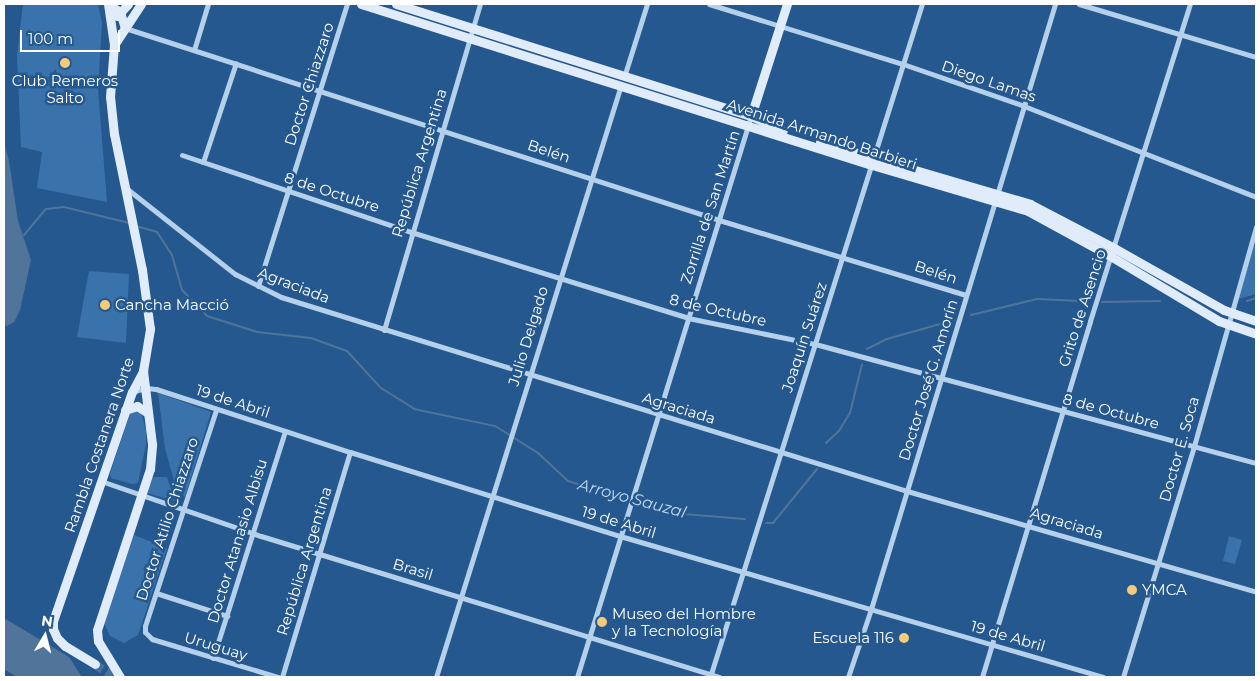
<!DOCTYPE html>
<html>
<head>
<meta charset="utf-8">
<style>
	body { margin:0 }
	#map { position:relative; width:1260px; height:681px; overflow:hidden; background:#25588e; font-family:Montserrat,sans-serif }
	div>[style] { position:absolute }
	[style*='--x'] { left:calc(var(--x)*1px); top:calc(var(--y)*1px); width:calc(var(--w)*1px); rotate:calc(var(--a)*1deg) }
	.green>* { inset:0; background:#3a73ab }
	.water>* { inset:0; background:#51749a }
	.stream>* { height:2px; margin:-1px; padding:0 1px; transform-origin:1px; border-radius:1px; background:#51749a }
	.secondary-tunnel>* { height:9px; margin-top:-4.5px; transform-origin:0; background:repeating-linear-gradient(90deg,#46719f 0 9px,transparent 0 13.5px) }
	.street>* { height:5px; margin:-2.5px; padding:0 2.5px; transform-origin:2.5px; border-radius:2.5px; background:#b5d0eb }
	.secondary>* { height:9px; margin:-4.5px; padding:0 4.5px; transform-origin:4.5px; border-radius:4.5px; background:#e0ecf9 }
	.dots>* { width:14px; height:14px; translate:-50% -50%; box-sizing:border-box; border:2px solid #25588e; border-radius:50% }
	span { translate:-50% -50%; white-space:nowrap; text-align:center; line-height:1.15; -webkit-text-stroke:5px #25588e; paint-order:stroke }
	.poi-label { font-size:15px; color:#fff }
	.left { translate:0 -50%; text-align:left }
	.right { translate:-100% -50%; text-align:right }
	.street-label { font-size:15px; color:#fff }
	.water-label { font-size:16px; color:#c1daf2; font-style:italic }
	.frame { position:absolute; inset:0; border:5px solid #fff; pointer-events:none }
	.north { position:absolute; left:20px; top:611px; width:50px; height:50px; -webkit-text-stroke:4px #25588e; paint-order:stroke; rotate:8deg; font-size:14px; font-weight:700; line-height:20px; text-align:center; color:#fff }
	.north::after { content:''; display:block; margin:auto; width:18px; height:22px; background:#fff; clip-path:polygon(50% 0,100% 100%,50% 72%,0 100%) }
	.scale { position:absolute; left:20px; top:30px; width:100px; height:22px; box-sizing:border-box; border:2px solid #fff; border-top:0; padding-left:6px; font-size:15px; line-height:18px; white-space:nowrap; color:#fff; -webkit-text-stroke:4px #25588e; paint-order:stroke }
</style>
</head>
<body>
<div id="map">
	<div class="green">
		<div style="clip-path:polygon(23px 4px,98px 4px,102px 23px,98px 89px,107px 202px,37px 188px,42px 152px,21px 147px,17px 55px)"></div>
		<div style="clip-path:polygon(1254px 246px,1256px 246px,1256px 294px,1238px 299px)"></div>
		<div style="clip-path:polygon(89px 271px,129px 274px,126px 343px,77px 337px)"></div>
		<div style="clip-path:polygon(158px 393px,211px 412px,185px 497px,176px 488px,165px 448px)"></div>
		<div style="clip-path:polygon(136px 409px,141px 412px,146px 431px,146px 444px,138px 483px,132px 484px,111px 478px,110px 474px,130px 414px)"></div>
		<div style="clip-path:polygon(153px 477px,167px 477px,175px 501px,147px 493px)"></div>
		<div style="clip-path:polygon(134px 535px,167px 548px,138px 635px,124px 643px,110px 636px,104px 623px)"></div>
		<div style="clip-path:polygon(1229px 536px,1242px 540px,1235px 564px,1223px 561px)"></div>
	</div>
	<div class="water">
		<div style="clip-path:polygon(4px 142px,9px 161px,18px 221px,31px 260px,20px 310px,14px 322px,7px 326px,4px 325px)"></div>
		<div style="clip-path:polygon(4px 618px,69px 657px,82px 677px,17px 677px,4px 669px)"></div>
	</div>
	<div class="stream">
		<div style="--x:136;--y:226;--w:22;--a:16"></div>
		<div style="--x:157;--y:232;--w:27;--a:57"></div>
		<div style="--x:172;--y:255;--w:36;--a:74"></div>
		<div style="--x:182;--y:290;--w:36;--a:46"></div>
		<div style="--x:207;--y:316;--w:52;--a:17.7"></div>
		<div style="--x:257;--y:332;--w:54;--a:6.3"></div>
		<div style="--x:311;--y:338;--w:38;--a:20"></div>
		<div style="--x:347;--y:351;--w:50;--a:47.4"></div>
		<div style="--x:381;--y:388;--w:39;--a:32"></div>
		<div style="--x:414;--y:409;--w:83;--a:11.9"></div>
		<div style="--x:495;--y:426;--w:51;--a:32.1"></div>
		<div style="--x:538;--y:453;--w:41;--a:43"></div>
		<div style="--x:568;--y:481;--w:76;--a:17.7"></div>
		<div style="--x:640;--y:504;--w:44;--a:13.1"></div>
		<div style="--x:683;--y:514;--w:62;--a:4.6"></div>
		<div style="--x:24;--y:235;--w:34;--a:-50"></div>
		<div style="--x:46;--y:209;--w:18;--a:-6"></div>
		<div style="--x:64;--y:207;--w:67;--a:13.8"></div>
		<div style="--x:1247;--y:301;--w:9;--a:-18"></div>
		<div style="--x:1102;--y:302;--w:58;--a:-1"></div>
		<div style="--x:971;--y:315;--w:68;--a:-13.6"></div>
		<div style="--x:1037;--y:299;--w:44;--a:2.6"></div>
		<div style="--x:867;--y:349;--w:22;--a:-27"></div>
		<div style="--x:887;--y:339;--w:70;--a:-15.8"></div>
		<div style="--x:826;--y:443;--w:18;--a:-43"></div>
		<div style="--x:839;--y:431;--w:21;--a:-59"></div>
		<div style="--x:850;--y:413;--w:50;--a:-76.2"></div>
		<div style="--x:766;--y:523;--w:7;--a:0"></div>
		<div style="--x:773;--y:523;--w:70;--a:-50.8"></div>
	</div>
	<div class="secondary-tunnel">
		<div style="--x:95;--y:664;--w:24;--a:33"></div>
	</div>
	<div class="street">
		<div style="--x:709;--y:4;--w:203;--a:17.2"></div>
		<div style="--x:903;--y:64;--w:128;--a:19.1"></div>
		<div style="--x:1024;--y:106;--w:249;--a:21.4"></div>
		<div style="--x:1079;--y:4;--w:185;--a:16.7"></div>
		<div style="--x:125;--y:28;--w:624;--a:17.91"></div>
		<div style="--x:719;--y:220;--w:258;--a:16.9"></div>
		<div style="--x:194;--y:50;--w:48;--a:-73.1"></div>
		<div style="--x:624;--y:77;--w:77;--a:-72.5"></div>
		<div style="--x:182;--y:155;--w:242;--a:18.6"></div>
		<div style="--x:411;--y:232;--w:290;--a:17.2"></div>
		<div style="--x:688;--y:318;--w:130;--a:11.6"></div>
		<div style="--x:815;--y:344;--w:457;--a:15.1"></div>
		<div style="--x:203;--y:162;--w:104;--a:-71.6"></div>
		<div style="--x:126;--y:188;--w:139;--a:38.3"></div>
		<div style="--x:235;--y:274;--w:51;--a:26.6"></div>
		<div style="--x:281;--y:297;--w:655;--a:17.22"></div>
		<div style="--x:907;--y:491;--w:363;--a:16.1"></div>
		<div style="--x:258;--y:286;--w:296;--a:-72.5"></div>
		<div style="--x:384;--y:330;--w:340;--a:-73.6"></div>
		<div style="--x:132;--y:392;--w:14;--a:-17"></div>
		<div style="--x:145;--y:388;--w:11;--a:5"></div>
		<div style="--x:156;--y:389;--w:204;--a:18"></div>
		<div style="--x:350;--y:452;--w:283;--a:17.3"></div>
		<div style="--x:620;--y:536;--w:503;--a:16.27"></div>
		<div style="--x:216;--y:410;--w:227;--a:108.2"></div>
		<div style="--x:145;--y:626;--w:6;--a:90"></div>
		<div style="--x:145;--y:632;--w:10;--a:45"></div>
		<div style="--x:152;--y:639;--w:132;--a:16.8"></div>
		<div style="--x:101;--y:481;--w:169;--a:19"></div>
		<div style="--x:261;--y:536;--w:479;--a:17.1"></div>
		<div style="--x:156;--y:593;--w:75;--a:17.9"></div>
		<div style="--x:213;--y:658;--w:238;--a:-72.4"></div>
		<div style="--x:282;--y:677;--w:235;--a:-73.2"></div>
		<div style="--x:436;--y:677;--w:620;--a:-72.65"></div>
		<div style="--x:577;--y:677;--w:587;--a:-72.77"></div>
		<div style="--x:710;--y:677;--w:706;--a:-72.52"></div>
		<div style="--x:848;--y:677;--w:72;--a:-71.3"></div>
		<div style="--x:871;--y:609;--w:632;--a:-73.08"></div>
		<div style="--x:982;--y:677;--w:372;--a:-73.1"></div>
		<div style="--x:1090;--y:321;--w:332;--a:-72.5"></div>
		<div style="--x:1123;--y:677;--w:242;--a:-72.9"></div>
		<div style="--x:1194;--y:446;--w:228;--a:-74.2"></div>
	</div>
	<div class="secondary">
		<div style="--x:361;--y:4;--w:536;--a:17.49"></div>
		<div style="--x:872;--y:165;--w:163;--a:16.4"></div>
		<div style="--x:1028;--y:211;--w:96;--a:28.7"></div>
		<div style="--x:1112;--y:257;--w:125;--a:30.9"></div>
		<div style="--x:1219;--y:321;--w:39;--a:19"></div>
		<div style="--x:396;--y:4;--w:372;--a:17.5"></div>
		<div style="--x:751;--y:116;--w:35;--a:25"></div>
		<div style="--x:109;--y:5;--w:13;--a:32"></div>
		<div style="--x:120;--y:12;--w:17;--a:73"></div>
		<div style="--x:117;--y:16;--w:16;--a:-47"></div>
		<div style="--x:114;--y:45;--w:49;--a:-56.6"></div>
		<div style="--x:751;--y:116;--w:118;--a:-72.2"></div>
		<div style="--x:820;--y:142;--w:219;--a:16.4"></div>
		<div style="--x:1030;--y:204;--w:95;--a:27.6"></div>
		<div style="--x:1114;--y:248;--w:126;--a:29.4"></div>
		<div style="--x:1224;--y:310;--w:34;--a:19"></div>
		<div style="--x:125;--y:410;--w:13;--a:-18"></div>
		<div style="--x:137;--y:406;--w:13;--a:32"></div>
		<div style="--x:95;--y:664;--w:35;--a:-149"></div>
		<div style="--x:65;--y:646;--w:11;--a:-135"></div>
		<div style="--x:57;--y:638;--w:10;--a:-114"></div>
		<div style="--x:53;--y:629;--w:8;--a:-90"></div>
		<div style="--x:53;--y:621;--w:242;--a:-71"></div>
		<div style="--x:132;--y:392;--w:24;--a:-62"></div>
		<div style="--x:143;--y:371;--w:43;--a:-80.5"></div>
		<div style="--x:150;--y:329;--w:60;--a:-97.7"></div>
		<div style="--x:142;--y:270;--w:139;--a:-101.6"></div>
		<div style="--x:114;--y:134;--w:37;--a:-96"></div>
		<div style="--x:110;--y:97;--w:52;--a:-85.6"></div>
		<div style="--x:114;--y:45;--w:41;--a:-98.3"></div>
		<div style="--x:120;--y:677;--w:42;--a:-121.4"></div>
		<div style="--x:98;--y:641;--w:11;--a:-95"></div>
		<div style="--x:97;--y:630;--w:169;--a:-71.8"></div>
		<div style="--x:150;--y:469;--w:25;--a:-85"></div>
		<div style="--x:152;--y:444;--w:74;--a:-97"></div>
	</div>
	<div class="dots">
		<div style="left:65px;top:63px;background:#f4cb7a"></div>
		<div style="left:105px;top:305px;background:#f4cb7a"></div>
		<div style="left:1132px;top:590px;background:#f4cb7a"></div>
		<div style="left:602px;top:622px;background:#f4cb7a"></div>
		<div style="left:904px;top:638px;background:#f4cb7a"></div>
	</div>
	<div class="poi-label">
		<span style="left:65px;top:89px">Club Remeros<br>Salto</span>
		<span class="left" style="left:115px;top:305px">Cancha Macció</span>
		<span class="left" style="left:1142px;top:590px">YMCA</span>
		<span class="left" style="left:612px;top:622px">Museo del Hombre<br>y la Tecnología</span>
		<span class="right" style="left:894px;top:638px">Escuela 116</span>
	</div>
	<div class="street-label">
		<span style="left:989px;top:81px;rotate:19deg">Diego Lamas</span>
		<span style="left:309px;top:84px;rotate:-72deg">Doctor Chiazzaro</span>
		<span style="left:822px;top:134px;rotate:18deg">Avenida Armando Barbieri</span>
		<span style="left:549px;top:151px;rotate:18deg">Belén</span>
		<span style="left:419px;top:163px;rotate:-73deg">República Argentina</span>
		<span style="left:332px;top:192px;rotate:18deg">8 de Octubre</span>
		<span style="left:710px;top:207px;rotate:-72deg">Zorrilla de San Martín</span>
		<span style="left:936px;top:272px;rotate:18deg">Belén</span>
		<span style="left:294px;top:285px;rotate:21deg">Agraciada</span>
		<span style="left:1082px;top:308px;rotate:-72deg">Grito de Asencio</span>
		<span style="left:718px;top:310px;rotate:13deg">8 de Octubre</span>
		<span style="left:528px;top:336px;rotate:-73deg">Julio Delgado</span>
		<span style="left:804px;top:337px;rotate:-72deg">Joaquín Suárez</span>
		<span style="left:928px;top:380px;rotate:-73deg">Doctor José G. Amorín</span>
		<span style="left:233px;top:401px;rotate:18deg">19 de Abril</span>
		<span style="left:679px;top:408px;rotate:17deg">Agraciada</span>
		<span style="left:1111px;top:411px;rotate:15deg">8 de Octubre</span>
		<span style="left:99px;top:445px;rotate:-71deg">Rambla Costanera Norte</span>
		<span style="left:1179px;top:449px;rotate:-74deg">Doctor E. Soca</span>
		<span style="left:167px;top:519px;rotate:-72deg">Doctor Atilio Chiazzaro</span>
		<span style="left:619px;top:522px;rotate:17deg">19 de Abril</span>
		<span style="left:1067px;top:523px;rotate:17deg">Agraciada</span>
		<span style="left:237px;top:541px;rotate:-73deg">Doctor Atanasio Albisu</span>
		<span style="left:304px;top:561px;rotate:-73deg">República Argentina</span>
		<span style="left:413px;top:569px;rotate:17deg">Brasil</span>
		<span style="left:1008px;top:636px;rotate:16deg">19 de Abril</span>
		<span style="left:216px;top:646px;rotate:17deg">Uruguay</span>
	</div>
	<div class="water-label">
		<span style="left:632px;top:499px;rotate:15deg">Arroyo Sauzal</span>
	</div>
	<div class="frame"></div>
	<div class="north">N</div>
	<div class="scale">100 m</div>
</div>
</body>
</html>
